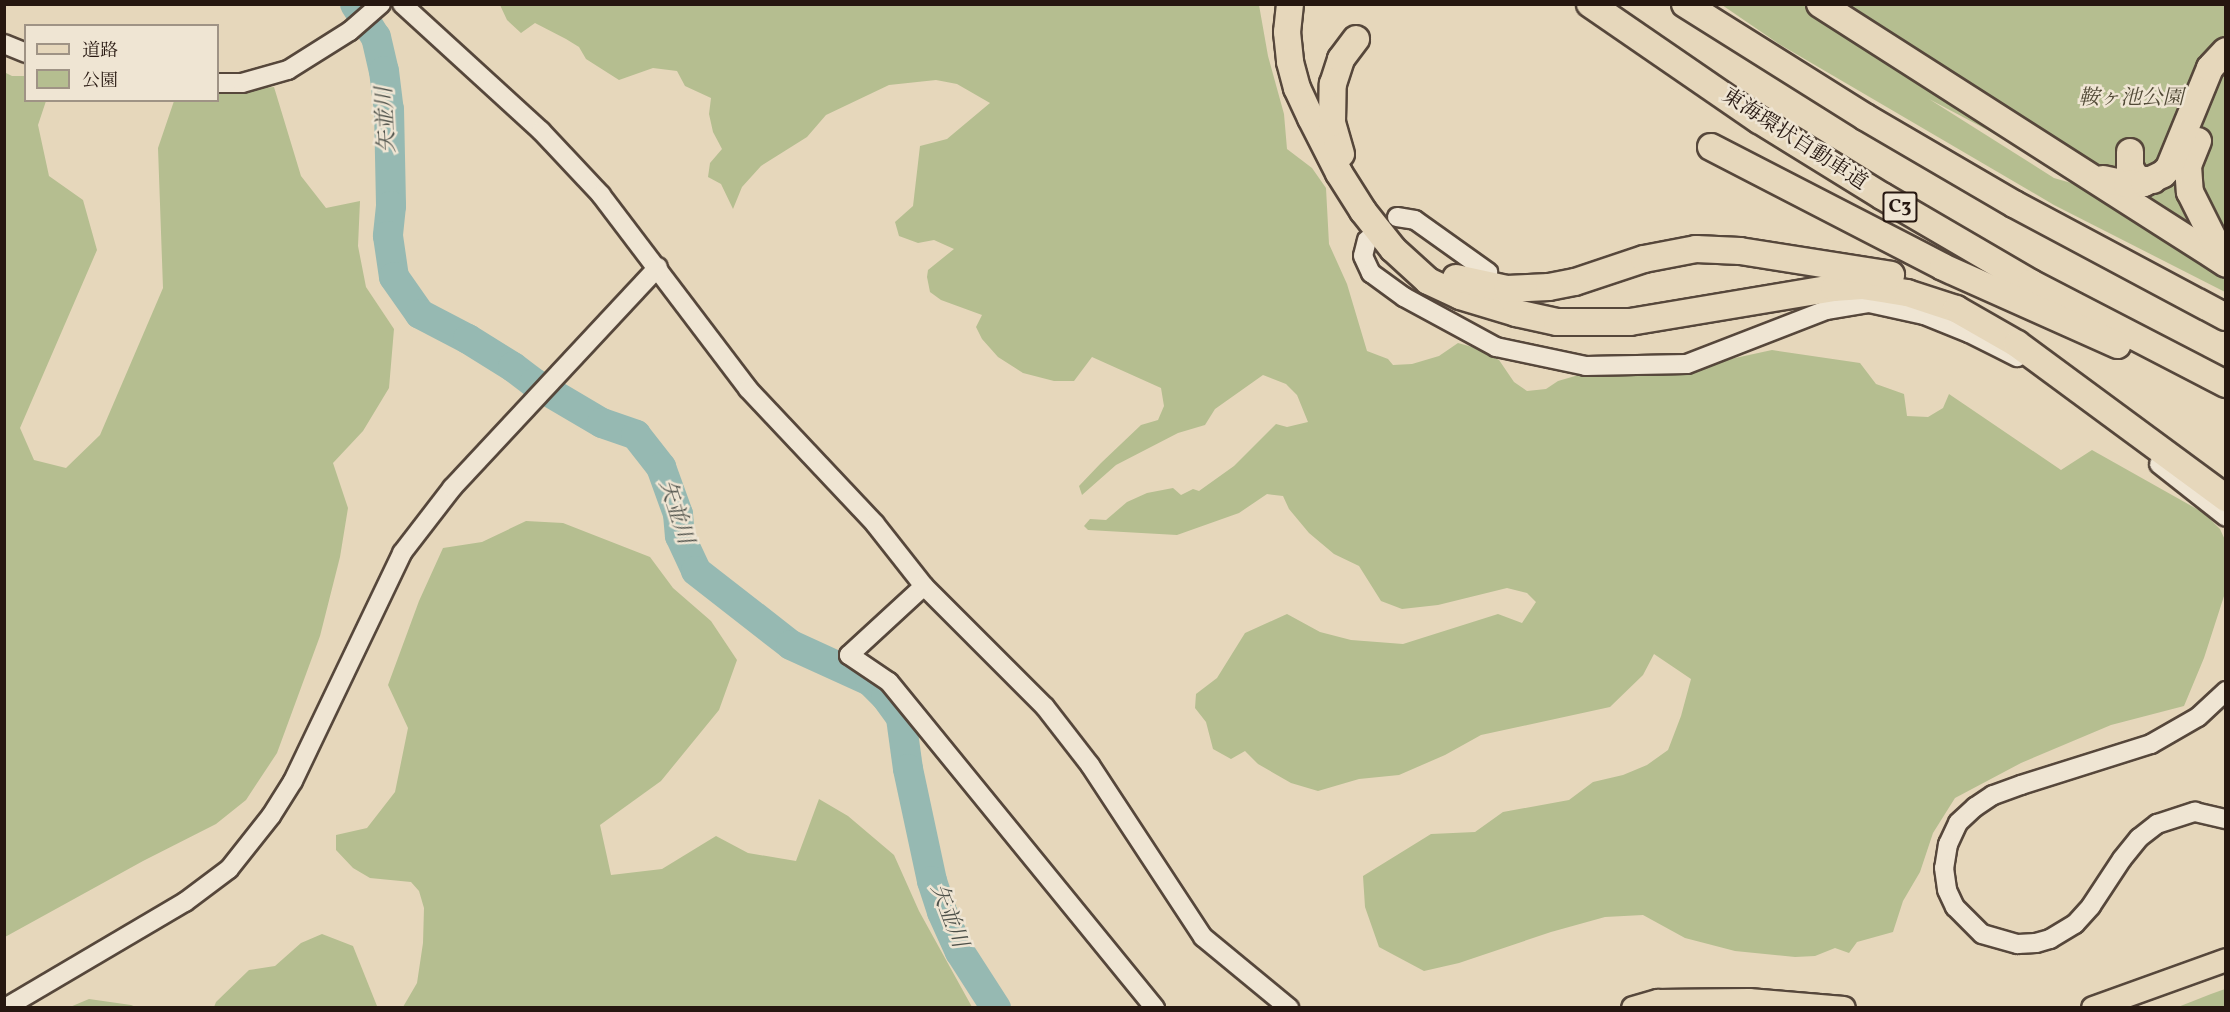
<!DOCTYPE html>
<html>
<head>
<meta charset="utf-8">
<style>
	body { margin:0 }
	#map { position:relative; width:2230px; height:1012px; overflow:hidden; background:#e6d7bb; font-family:Vollkorn,"Noto Serif JP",serif }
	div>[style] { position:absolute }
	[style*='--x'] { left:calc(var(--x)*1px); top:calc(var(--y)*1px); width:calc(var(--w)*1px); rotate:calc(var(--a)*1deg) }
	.green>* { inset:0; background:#b5be90 }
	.river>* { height:30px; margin:-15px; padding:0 15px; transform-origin:15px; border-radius:15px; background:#96b9b2 }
	.roads { filter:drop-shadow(2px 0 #56473b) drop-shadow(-2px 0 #56473b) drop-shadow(0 2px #56473b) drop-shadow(0 -2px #56473b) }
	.minor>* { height:18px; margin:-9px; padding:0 9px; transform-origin:9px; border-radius:9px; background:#efe5d3 }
	.major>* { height:22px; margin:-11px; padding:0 11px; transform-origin:11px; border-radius:11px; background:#e6d7bb }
	.highway>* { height:26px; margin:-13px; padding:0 13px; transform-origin:13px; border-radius:13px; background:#e6d7bb }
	span { translate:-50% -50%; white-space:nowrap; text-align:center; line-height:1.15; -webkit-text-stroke:5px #efe5d3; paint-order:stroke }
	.shield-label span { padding:2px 4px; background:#efe5d3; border:2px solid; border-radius:4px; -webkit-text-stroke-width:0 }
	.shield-label { font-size:20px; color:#261710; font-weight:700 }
	.park-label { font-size:21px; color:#514936; font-style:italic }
	.street-label { font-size:21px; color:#261710 }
	.water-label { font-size:22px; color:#4d5049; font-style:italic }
	.frame { position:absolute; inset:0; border:6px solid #261710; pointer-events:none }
	.legend { position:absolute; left:24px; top:24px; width:195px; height:78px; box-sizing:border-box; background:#efe5d3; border:2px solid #9f9385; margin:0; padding:8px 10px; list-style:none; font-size:18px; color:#261710 }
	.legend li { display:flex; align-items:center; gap:12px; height:30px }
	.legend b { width:30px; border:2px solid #9f9385 }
</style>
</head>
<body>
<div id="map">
	<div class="green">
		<div style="clip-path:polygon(500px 5px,1259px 5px,1268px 56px,1284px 114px,1287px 149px,1312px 168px,1326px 188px,1329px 244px,1347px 284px,1367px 351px,1388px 359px,1393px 365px,1412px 364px,1439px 356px,1458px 343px,1476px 348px,1499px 360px,1514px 382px,1527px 391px,1546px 389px,1558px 381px,1589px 372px,1689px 368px,1772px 350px,1860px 363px,1876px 384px,1904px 394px,1907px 416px,1928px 417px,1943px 408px,1949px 394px,2061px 470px,2092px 450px,2204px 513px,2220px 529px,2225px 540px,2225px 593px,2204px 658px,2184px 706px,2111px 725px,2021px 763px,1955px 798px,1933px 833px,1920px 872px,1903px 901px,1893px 932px,1857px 942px,1849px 953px,1835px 948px,1815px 956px,1795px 957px,1735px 951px,1685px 938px,1643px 915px,1605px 917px,1551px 932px,1459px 963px,1424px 971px,1379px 947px,1365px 907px,1363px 876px,1431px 834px,1475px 832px,1503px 812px,1569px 800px,1593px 782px,1623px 775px,1647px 765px,1668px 750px,1681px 716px,1691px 679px,1654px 654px,1643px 675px,1610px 707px,1481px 735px,1445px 755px,1399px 775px,1359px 779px,1318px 791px,1291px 783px,1258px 764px,1245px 751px,1231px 759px,1213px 749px,1206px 722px,1195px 708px,1196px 694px,1217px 678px,1245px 633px,1287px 614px,1320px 632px,1351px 640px,1403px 644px,1498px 614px,1522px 623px,1536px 602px,1527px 593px,1507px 588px,1438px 605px,1402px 609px,1381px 601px,1359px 566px,1334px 554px,1309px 533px,1289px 509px,1283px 496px,1267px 494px,1239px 513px,1177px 535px,1088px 530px,1084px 526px,1090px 519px,1106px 520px,1127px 502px,1147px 493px,1173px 488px,1181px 495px,1193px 489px,1199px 491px,1234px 466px,1276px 424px,1287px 427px,1308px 422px,1297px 395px,1286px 384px,1263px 375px,1215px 409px,1205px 425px,1178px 433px,1116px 465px,1082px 495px,1079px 486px,1101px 463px,1141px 425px,1158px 420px,1164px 406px,1161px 388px,1092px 357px,1074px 381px,1054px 381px,1023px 373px,998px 357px,982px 339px,976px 327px,982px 315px,941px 300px,930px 292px,927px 277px,928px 270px,954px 249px,934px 240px,918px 243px,899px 236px,895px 222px,913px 206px,920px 146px,947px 139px,990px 103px,957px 84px,936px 80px,889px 85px,826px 115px,807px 137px,761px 166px,742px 187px,733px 209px,721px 184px,708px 177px,710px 163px,722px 149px,713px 132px,709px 114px,711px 98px,685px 86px,677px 71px,653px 68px,619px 80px,586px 59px,579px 47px,566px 39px,535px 23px,521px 33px,507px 20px)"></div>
		<div style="clip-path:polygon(1722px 5px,2225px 5px,2225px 256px,1929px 99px,2054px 178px,2078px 185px,2225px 279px,2225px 292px,2054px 205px,1779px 44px)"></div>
		<div style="clip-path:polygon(4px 72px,12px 76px,25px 76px,26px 100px,46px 101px,38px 125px,49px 176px,83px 200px,97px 250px,20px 428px,34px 460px,66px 468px,100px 435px,163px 288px,158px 148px,174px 101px,218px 100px,218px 91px,274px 87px,301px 176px,326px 208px,360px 201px,358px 246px,366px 287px,394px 329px,389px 388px,363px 431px,333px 463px,348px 508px,340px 557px,320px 636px,277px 753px,246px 800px,216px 824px,143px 861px,5px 937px)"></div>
		<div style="clip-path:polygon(526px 521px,563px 523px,650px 557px,673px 588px,711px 621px,737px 660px,719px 710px,661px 781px,600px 825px,611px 875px,662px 869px,716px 836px,748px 853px,796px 861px,819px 799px,848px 816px,894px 855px,919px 911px,972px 1007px,403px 1007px,417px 983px,423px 943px,424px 908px,419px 891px,411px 882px,370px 878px,353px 868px,336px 850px,336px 835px,367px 828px,395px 792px,408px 728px,388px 685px,419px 601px,443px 548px,482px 542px)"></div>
		<div style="clip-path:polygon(322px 934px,353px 946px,377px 1006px,380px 1007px,214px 1007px,216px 1002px,249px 970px,275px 966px,301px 943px)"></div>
		<div style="clip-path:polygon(2225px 989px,2225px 1007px,2178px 1007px,2211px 994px)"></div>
		<div style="clip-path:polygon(89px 999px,131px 1005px,136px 1007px,70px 1007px)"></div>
	</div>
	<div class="river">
		<div style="--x:355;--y:4;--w:39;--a:58"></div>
		<div style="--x:376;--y:37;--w:35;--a:77"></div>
		<div style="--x:384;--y:71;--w:38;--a:83"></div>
		<div style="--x:389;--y:109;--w:97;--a:88.8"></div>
		<div style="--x:391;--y:206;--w:30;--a:96"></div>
		<div style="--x:388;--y:236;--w:41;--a:81.7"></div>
		<div style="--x:394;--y:277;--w:45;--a:54.9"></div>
		<div style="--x:420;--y:314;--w:54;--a:27.5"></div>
		<div style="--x:468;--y:339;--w:53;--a:31.9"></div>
		<div style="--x:513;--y:367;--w:26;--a:37"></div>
		<div style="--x:534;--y:383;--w:79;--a:30.5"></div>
		<div style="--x:602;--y:423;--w:36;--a:19"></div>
		<div style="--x:636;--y:435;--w:41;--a:52"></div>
		<div style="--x:661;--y:467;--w:50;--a:70.1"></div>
		<div style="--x:678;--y:514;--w:22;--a:85"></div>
		<div style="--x:680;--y:536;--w:38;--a:65"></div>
		<div style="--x:696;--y:571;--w:120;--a:37.9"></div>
		<div style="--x:791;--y:645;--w:87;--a:24.5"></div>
		<div style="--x:870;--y:681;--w:23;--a:45"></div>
		<div style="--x:886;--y:697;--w:26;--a:54"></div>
		<div style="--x:901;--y:718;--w:51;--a:82.2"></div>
		<div style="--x:908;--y:769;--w:115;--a:77.9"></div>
		<div style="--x:932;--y:881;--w:33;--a:72"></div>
		<div style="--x:942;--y:912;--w:44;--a:65.8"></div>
		<div style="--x:960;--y:952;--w:67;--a:57.3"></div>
	</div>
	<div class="roads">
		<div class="minor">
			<div style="--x:402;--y:4;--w:188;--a:42.4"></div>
			<div style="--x:541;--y:131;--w:88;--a:46.8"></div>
			<div style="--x:601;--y:195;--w:243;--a:52.8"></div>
			<div style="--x:748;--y:389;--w:185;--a:46.7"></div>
			<div style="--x:875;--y:524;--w:79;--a:51.7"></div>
			<div style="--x:924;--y:586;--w:171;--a:45"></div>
			<div style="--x:1045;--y:707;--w:73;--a:52.2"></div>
			<div style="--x:1090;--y:765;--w:206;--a:56.7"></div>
			<div style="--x:1203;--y:937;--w:112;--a:39.5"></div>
			<div style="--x:4;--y:44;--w:24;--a:22"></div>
			<div style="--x:218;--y:83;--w:24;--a:0"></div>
			<div style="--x:242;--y:83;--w:48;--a:-15.8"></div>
			<div style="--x:288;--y:70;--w:73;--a:-32.2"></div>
			<div style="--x:350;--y:31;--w:41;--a:-41.1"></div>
			<div style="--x:1397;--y:217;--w:18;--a:9"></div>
			<div style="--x:1415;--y:220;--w:90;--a:35.5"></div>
			<div style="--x:1367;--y:240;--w:16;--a:104"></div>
			<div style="--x:1363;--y:256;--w:19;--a:65"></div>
			<div style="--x:1371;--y:273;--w:41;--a:36"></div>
			<div style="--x:1404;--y:297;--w:105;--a:28.5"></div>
			<div style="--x:1496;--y:347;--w:92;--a:11.9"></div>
			<div style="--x:1586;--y:366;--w:101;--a:-1.1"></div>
			<div style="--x:1687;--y:364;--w:149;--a:-21.2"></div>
			<div style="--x:1826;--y:310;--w:44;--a:-9.2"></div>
			<div style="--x:1869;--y:303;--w:56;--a:12.3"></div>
			<div style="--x:1924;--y:315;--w:48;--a:21.8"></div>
			<div style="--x:1969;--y:333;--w:54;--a:26.6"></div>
			<div style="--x:2159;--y:464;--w:85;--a:38.3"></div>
			<div style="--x:924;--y:586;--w:102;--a:137.4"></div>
			<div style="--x:849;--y:655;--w:48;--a:34"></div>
			<div style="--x:889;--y:682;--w:421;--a:50.8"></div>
			<div style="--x:2226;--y:691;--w:38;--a:137"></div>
			<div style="--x:2198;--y:717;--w:54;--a:150.1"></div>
			<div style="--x:2151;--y:744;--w:136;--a:162.5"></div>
			<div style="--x:2021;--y:785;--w:30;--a:160"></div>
			<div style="--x:1993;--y:795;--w:22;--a:146"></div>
			<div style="--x:1975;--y:807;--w:23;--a:137"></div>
			<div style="--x:1958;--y:823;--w:23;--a:115"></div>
			<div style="--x:1948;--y:844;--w:24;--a:99"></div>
			<div style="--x:1944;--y:868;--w:22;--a:82"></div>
			<div style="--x:1947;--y:890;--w:19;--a:65"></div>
			<div style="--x:1955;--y:907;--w:38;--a:45"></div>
			<div style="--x:1982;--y:934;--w:37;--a:16"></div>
			<div style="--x:2018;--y:944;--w:18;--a:-3"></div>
			<div style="--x:2036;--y:943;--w:15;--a:-16"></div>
			<div style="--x:2050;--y:939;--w:29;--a:-31"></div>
			<div style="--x:2075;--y:924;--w:24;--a:-48"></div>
			<div style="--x:2091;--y:906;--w:56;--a:-56.6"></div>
			<div style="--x:2122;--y:859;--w:27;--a:-51"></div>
			<div style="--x:2139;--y:838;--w:23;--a:-38"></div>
			<div style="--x:2157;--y:824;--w:40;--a:-18"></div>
			<div style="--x:2195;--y:812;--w:32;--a:13"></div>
			<div style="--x:5;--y:1008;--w:209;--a:-30.5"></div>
			<div style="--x:185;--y:902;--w:55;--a:-36.9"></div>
			<div style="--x:229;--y:869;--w:68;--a:-51.6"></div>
			<div style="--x:271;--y:816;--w:41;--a:-57.8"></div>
			<div style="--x:293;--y:781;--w:253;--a:-64.4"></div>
			<div style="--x:402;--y:553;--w:82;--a:-52.4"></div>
			<div style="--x:452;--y:488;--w:302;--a:-47"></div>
		</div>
		<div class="major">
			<div style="--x:1633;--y:1008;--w:26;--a:-16"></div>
			<div style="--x:1658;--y:1001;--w:91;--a:-0.6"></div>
			<div style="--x:1749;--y:1000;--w:95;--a:4.8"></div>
			<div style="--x:2093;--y:1008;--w:141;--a:-19.8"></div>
		</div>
		<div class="highway">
			<div style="--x:1290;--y:4;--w:28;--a:96"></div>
			<div style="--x:1287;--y:32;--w:30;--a:84"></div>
			<div style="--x:1290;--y:62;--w:27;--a:75"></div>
			<div style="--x:1297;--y:88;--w:33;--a:65"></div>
			<div style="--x:1311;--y:118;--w:62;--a:63"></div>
			<div style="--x:1339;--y:173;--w:45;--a:57.7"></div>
			<div style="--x:1363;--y:211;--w:48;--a:51.7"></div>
			<div style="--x:1393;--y:249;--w:47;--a:42.4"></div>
			<div style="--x:1428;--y:281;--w:35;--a:25"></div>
			<div style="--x:1460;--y:296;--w:59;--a:16.9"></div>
			<div style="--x:1516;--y:313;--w:42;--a:12.4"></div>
			<div style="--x:1557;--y:322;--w:73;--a:0"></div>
			<div style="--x:1630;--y:322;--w:207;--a:-9.5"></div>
			<div style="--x:1834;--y:288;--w:28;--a:-4"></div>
			<div style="--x:1862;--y:286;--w:46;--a:8.8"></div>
			<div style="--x:1907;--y:293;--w:52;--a:18.1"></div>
			<div style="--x:1956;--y:309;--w:70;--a:29.8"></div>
			<div style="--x:2017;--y:344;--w:260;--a:36.4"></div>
			<div style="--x:1590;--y:4;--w:205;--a:34.5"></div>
			<div style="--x:1759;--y:120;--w:145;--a:31.7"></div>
			<div style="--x:1882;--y:196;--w:173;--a:30.3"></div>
			<div style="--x:2031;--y:283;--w:220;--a:27.4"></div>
			<div style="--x:1685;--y:4;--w:213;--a:32.1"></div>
			<div style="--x:1865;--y:117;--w:173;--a:30.3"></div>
			<div style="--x:2014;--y:204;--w:240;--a:28.1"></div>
			<div style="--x:1820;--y:4;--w:482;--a:32.6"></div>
			<div style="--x:2198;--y:141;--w:27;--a:112"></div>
			<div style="--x:2188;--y:166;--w:26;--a:86"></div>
			<div style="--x:2190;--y:192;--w:54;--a:63.4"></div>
			<div style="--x:2214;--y:240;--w:19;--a:51"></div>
			<div style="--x:1711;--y:147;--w:261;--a:27.3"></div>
			<div style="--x:1943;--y:267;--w:191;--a:24.1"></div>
			<div style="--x:2130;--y:152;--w:15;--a:90"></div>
			<div style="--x:2130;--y:167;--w:11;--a:63"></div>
			<div style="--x:2135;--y:177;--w:9;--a:21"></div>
			<div style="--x:2143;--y:180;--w:10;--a:0"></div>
			<div style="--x:1341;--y:154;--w:32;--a:-106"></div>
			<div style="--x:1332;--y:123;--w:39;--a:-89"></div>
			<div style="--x:1333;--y:84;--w:26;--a:-72"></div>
			<div style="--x:1341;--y:59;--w:25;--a:-53"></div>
			<div style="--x:2103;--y:179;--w:25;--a:12"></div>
			<div style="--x:2127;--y:184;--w:17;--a:-3"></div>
			<div style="--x:2144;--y:183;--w:21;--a:-25"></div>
			<div style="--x:2163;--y:174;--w:8;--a:-45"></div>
			<div style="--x:2169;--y:168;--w:108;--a:-67.7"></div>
			<div style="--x:2210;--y:68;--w:23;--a:-47"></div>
			<div style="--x:1456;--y:278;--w:52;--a:12.2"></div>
			<div style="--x:1507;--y:289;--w:42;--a:-2.7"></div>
			<div style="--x:1549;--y:287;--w:26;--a:-11"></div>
			<div style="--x:1575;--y:282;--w:73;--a:-18.4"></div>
			<div style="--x:1644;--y:259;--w:53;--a:-10.9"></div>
			<div style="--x:1696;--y:249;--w:44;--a:2.6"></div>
			<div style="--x:1740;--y:251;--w:153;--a:9"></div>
		</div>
	</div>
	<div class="shield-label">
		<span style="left:1900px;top:207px">C3</span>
	</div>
	<div class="park-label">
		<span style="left:2131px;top:99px">鞍ヶ池公園</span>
	</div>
	<div class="street-label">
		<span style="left:1794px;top:140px;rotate:33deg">東海環状自動車道</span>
	</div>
	<div class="water-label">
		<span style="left:387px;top:120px;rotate:-93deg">矢並川</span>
		<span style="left:675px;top:512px;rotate:72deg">矢並川</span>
		<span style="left:948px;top:916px;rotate:69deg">矢並川</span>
	</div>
	<div class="frame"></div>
	<ul class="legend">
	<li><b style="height:8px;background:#e6d7bb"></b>道路</li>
	<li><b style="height:16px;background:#b5be90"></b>公園</li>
	</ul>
</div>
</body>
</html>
